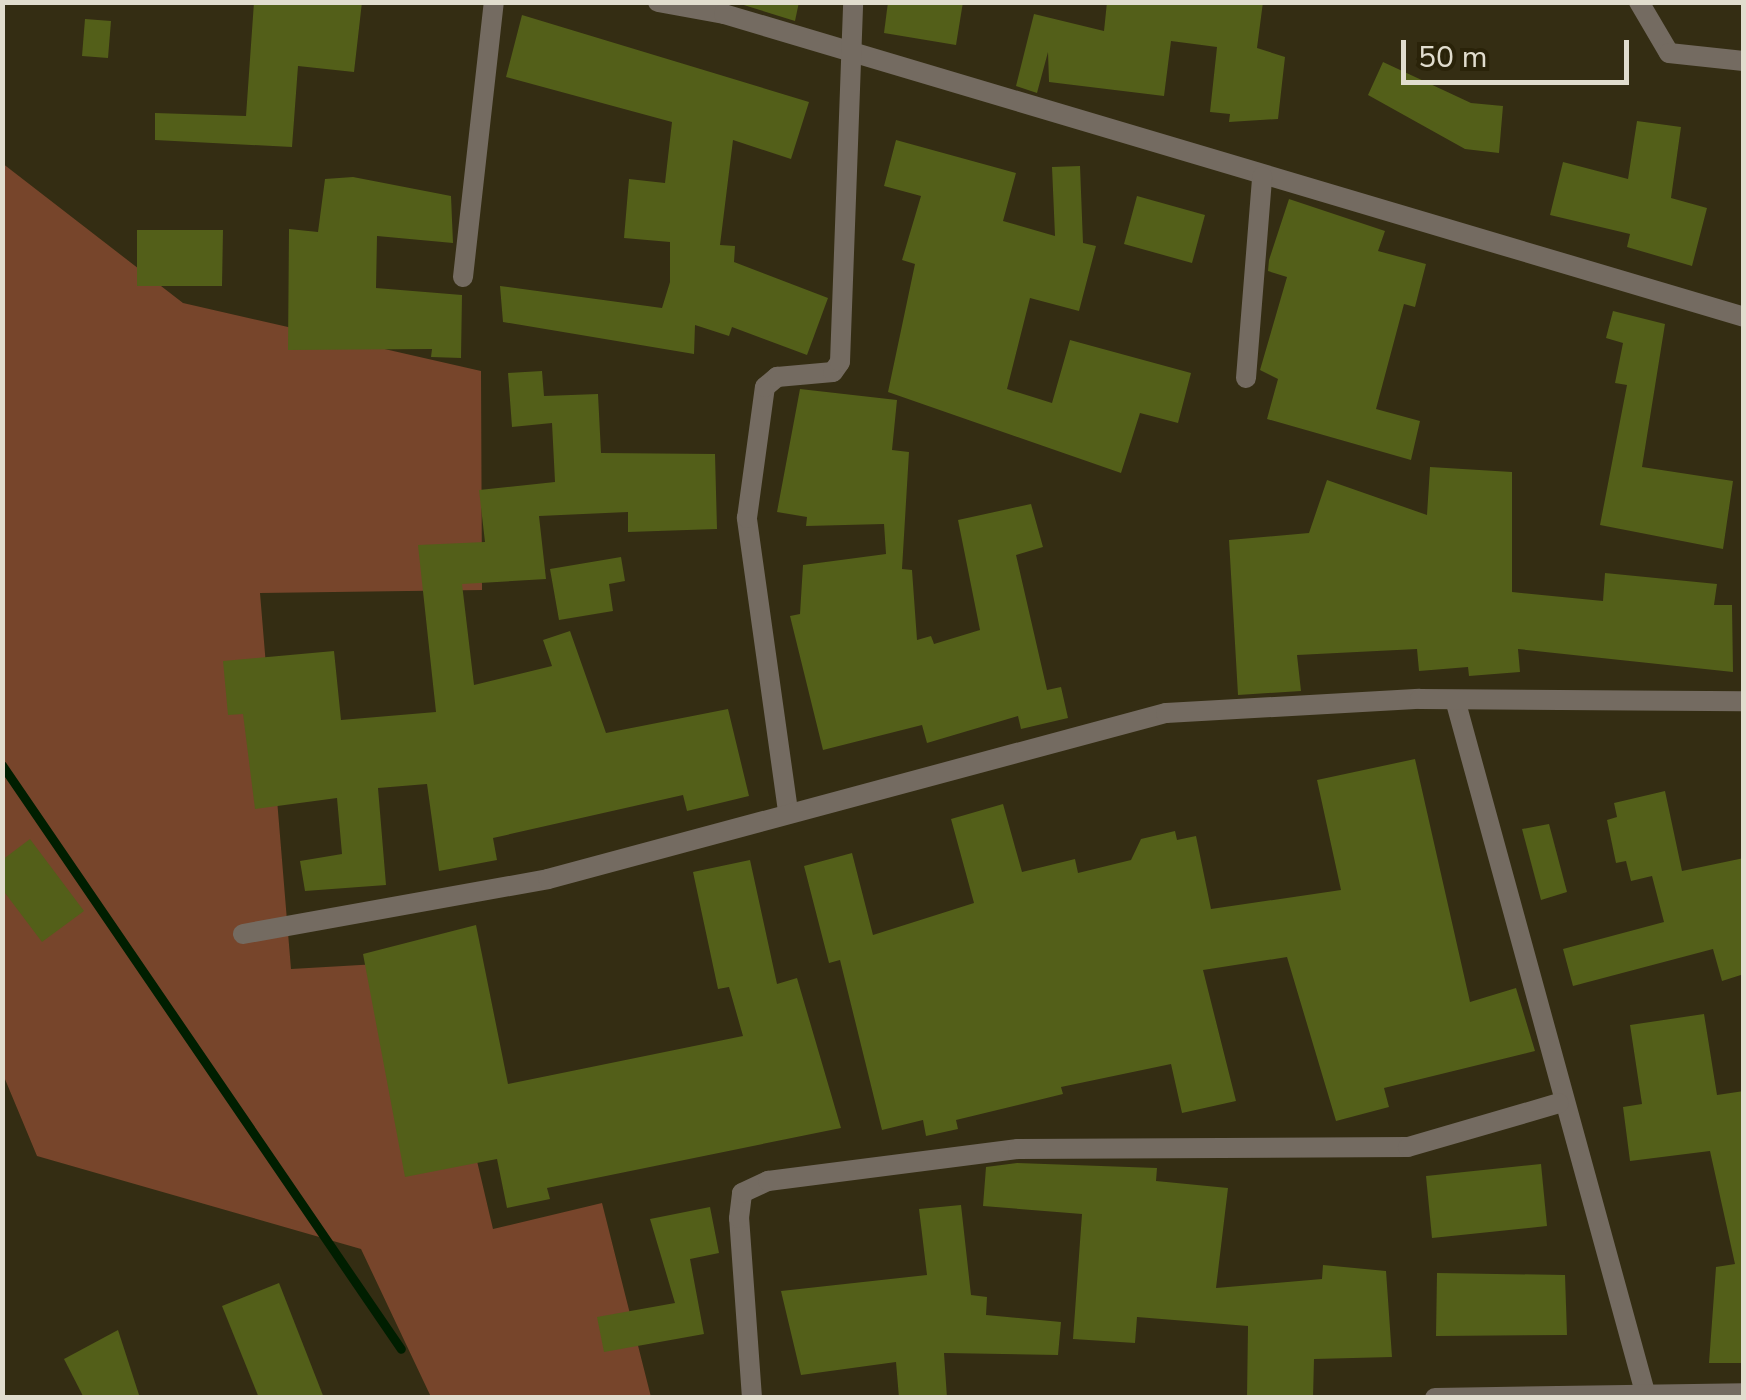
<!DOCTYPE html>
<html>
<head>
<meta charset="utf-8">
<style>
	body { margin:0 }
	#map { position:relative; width:1746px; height:1400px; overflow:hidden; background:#342d13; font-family:"Nunito Sans",sans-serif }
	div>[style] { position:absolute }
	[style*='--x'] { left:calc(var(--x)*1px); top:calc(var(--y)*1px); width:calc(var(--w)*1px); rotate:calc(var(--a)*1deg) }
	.green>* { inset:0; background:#77452b }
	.stream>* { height:9px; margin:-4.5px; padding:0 4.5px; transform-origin:4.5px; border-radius:4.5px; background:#001e00 }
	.building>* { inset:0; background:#535f19 }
	.street>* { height:20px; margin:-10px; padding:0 10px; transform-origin:10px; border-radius:10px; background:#746b61 }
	span { translate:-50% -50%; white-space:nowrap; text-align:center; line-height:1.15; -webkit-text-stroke:8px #2a2309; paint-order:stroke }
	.frame { position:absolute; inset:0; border:5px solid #e1ddce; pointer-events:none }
	.scale { position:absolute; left:1401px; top:40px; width:228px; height:45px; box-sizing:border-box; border:5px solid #e1ddce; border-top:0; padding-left:12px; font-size:30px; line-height:35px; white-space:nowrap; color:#e1ddce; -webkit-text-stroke:8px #2a2309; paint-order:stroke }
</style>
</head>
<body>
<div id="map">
	<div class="green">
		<div style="clip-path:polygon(2px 163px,183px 303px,481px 371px,482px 590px,260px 593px,291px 969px,430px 961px,493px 1229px,602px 1203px,651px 1397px,431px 1397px,361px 1249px,37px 1156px,2px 1072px)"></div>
	</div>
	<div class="stream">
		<div style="--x:2;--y:765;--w:707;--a:55.66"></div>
	</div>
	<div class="building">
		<div style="clip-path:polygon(254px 2px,362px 2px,354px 72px,298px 66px,292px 147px,155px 140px,155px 113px,246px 116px)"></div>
		<div style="clip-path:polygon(734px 2px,799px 2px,795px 21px)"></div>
		<div style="clip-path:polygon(888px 2px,963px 2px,956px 45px,884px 33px)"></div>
		<div style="clip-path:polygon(1107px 2px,1263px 2px,1257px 48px,1285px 57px,1278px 119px,1229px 122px,1230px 114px,1210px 112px,1217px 47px,1171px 41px,1164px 96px,1049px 82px,1048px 52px,1037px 93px,1016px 86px,1034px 14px,1104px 31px)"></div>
		<div style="clip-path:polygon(522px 15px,809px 102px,791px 159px,733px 140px,720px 245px,735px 246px,734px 262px,828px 298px,807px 355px,732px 327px,729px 336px,695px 325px,694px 354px,503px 322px,500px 286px,662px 308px,670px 282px,670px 242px,624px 238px,629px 179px,665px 183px,672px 122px,506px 77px)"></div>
		<div style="clip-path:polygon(85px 19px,111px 21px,108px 58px,82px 56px)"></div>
		<div style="clip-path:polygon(1383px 62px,1471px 103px,1503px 106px,1499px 153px,1465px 149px,1368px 95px)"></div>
		<div style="clip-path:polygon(1637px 121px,1681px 127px,1671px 198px,1707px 208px,1692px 266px,1627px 247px,1630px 234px,1550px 215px,1563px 162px,1628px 179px)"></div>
		<div style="clip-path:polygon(896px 140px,1016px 173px,1003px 221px,1055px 236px,1052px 167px,1080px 166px,1083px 243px,1096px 246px,1079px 311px,1030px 298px,1007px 389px,1052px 403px,1070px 340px,1191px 373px,1178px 423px,1140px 413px,1121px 473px,888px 392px,915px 264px,902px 260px,921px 196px,884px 186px)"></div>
		<div style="clip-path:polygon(353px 177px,451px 196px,453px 243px,377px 236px,376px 288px,462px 295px,461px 358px,431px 357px,432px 349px,288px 350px,289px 229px,318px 232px,325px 179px)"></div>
		<div style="clip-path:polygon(1137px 196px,1205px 215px,1192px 263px,1124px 244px)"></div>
		<div style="clip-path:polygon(1289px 199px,1385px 231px,1378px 251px,1426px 264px,1415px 307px,1404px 304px,1376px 409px,1420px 421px,1411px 460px,1267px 419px,1278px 379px,1260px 370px,1287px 277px,1268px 271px,1269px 260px)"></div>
		<div style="clip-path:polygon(137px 230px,223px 230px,222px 286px,137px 286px)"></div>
		<div style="clip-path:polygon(1613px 311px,1665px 324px,1642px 467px,1733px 481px,1723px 549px,1600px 525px,1627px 385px,1615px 383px,1623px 343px,1606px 338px)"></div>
		<div style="clip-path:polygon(542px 371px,544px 396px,598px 394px,601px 453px,715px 454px,717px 529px,628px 532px,628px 512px,539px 516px,546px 579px,462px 584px,474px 685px,552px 666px,543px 640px,570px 631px,606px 733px,728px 709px,749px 796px,687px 811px,683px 795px,493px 838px,497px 860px,439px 871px,427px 784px,378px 788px,386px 885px,305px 891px,300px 861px,342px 854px,337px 798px,255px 809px,243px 714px,228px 715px,223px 661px,334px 651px,341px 720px,436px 712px,418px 545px,485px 542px,479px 490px,555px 482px,552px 423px,512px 427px,508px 373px)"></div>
		<div style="clip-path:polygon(800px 389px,897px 400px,892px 450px,909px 452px,902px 569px,912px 570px,917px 640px,931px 636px,934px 644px,980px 630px,958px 520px,1031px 504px,1043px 547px,1016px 555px,1047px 690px,1061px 687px,1068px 718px,1021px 729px,1018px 716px,927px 743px,922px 725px,823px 750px,790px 616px,800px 614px,803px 565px,886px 554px,884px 524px,806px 526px,807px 517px,777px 512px)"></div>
		<div style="clip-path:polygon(1430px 467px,1512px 472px,1512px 592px,1603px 601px,1605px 573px,1717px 584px,1714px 605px,1732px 605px,1733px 672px,1518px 649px,1520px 672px,1469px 676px,1468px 667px,1419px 671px,1417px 649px,1297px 655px,1301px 691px,1238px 695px,1229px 540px,1309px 533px,1327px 480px,1427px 515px)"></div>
		<div style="clip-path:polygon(621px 557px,625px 581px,609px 584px,613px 611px,559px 620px,550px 569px)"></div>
		<div style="clip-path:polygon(1415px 759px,1470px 1002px,1516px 988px,1535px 1051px,1384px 1088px,1389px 1107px,1336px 1121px,1287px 957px,1203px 970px,1236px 1101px,1182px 1113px,1171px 1064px,1061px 1087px,1063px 1094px,956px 1120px,958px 1129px,926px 1136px,923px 1120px,882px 1130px,840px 960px,829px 963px,804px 866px,852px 853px,873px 935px,974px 903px,951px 819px,1003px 804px,1022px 872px,1075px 859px,1078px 873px,1131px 860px,1141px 839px,1175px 831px,1177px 840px,1196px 836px,1211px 909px,1341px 890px,1317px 780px)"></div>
		<div style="clip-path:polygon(1665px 791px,1682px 871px,1744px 858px,1744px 974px,1722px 981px,1713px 949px,1573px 986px,1563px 949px,1664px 922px,1652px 876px,1631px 881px,1626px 861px,1616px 863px,1607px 820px,1617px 817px,1614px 803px)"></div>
		<div style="clip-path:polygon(1549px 824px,1567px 892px,1541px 900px,1522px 829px)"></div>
		<div style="clip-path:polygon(30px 839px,84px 911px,42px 942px,2px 889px,2px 860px)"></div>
		<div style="clip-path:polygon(750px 860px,777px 984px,797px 978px,841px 1128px,547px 1188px,550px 1199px,507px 1208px,497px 1159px,405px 1177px,363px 954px,476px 925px,508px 1084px,743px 1036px,729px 987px,718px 989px,693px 872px)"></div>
		<div style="clip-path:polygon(1704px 1014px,1717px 1095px,1744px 1091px,1744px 1363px,1709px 1363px,1716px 1267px,1735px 1264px,1710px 1151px,1630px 1161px,1623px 1107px,1642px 1104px,1630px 1025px)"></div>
		<div style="clip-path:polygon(1017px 1163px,1157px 1168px,1156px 1181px,1228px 1188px,1216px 1288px,1322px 1279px,1323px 1265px,1386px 1271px,1392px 1357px,1314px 1359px,1313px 1398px,1247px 1398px,1248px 1326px,1137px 1317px,1135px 1343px,1073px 1339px,1082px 1214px,983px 1206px,986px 1167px)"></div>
		<div style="clip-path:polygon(1541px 1164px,1547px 1226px,1432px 1238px,1426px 1176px)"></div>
		<div style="clip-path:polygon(961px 1205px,971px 1295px,987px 1297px,986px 1315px,1061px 1322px,1058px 1355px,944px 1353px,947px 1398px,899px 1398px,896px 1362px,801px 1375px,781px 1291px,927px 1275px,919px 1209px)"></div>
		<div style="clip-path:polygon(710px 1207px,719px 1253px,690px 1259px,704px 1334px,604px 1352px,597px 1317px,675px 1303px,650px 1219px)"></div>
		<div style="clip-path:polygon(1437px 1273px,1565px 1275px,1567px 1335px,1436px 1336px)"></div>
		<div style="clip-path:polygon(279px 1283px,324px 1398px,259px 1398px,222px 1306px)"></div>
		<div style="clip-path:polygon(118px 1330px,140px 1398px,84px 1398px,64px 1359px)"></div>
	</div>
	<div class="street">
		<div style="--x:658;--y:2;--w:67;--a:10.3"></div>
		<div style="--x:724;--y:14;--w:1064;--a:16.54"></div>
		<div style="--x:1639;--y:2;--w:59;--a:59.5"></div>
		<div style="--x:1669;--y:53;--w:75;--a:6.1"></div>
		<div style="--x:463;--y:277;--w:277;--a:-83.6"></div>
		<div style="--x:1246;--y:378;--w:202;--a:-85.4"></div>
		<div style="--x:1456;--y:703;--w:711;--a:74.67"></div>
		<div style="--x:788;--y:811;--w:296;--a:-98"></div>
		<div style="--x:747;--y:518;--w:132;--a:-82.2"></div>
		<div style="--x:765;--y:387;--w:16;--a:-40"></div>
		<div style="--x:777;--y:377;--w:56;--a:-5.1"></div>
		<div style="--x:833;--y:372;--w:12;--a:-55"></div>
		<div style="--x:840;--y:362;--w:360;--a:-87.9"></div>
		<div style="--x:243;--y:934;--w:310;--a:-10.2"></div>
		<div style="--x:548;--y:879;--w:640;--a:-15.04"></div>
		<div style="--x:1166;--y:713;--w:254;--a:-3.2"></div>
		<div style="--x:1420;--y:699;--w:324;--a:0.4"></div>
		<div style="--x:752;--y:1398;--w:180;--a:-94.1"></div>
		<div style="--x:739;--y:1218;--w:25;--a:-83"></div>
		<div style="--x:742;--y:1193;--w:29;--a:-25"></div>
		<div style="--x:768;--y:1181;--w:252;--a:-7.3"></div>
		<div style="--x:1018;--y:1149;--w:390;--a:-0.3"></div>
		<div style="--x:1408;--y:1147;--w:157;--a:-16.2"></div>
		<div style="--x:1435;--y:1398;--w:309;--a:-0.9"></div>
	</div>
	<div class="frame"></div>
	<div class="scale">50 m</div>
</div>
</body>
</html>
